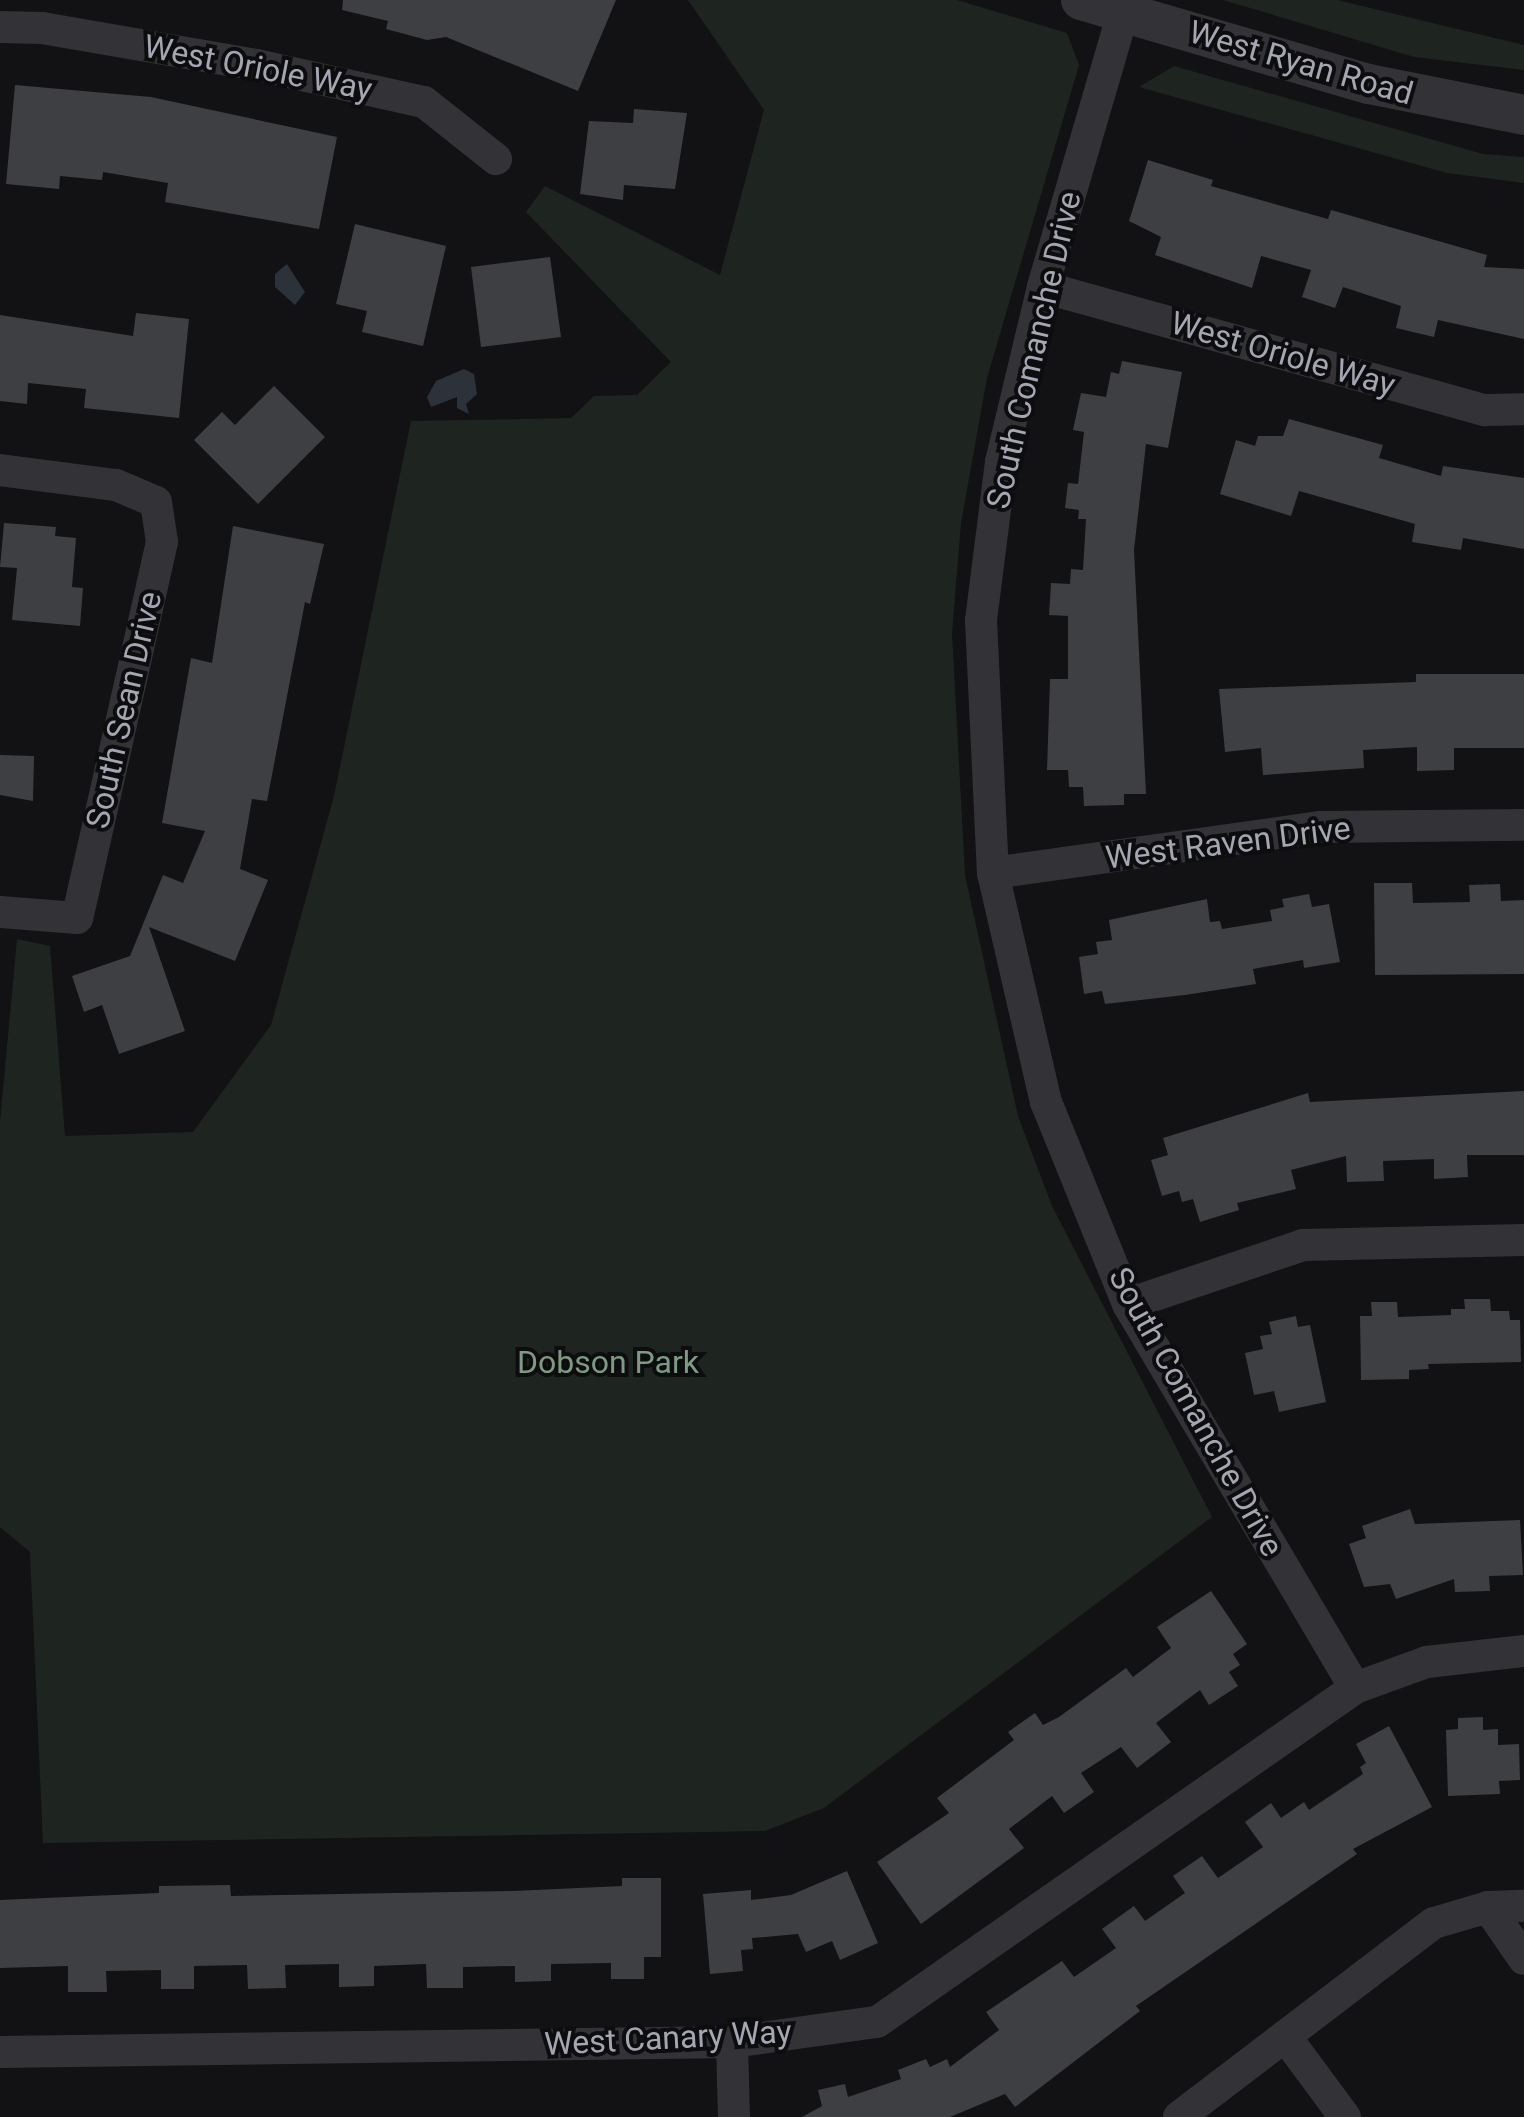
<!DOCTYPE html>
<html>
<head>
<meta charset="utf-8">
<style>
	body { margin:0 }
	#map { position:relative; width:1524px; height:2117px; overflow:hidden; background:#121113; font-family:Roboto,sans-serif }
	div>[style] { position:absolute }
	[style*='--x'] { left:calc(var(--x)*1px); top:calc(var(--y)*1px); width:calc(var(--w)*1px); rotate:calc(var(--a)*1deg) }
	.green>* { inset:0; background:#1e2520 }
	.water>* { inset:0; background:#2c323a }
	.building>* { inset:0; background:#3e3f43 }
	.minor>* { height:32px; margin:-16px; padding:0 16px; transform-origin:16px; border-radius:16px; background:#333337 }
	.tertiary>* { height:40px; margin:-20px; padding:0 20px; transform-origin:20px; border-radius:20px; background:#333337 }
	span { translate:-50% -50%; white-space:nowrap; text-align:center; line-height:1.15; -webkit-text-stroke:8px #0d0c0e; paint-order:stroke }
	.street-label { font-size:32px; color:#a4a7b2 }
	.park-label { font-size:32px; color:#7d9b83 }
</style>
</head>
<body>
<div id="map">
	<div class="green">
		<div style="clip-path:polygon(688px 0,957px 0,1067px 33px,1079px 65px,987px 378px,961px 523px,952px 633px,965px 875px,1018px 1116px,1052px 1206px,1212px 1517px,824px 1808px,765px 1831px,43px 1843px,30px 1552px,0 1527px,0 1122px,17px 939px,50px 946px,65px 1136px,193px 1132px,271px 1025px,334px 796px,411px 421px,571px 418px,594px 396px,637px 395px,671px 362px,526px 212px,545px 186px,720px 275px,764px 110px)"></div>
		<div style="clip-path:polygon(1223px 0,1337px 0,1524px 45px,1524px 70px,1414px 57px)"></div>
		<div style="clip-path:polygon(1174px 66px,1483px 154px,1524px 157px,1524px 183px,1447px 173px,1139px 87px)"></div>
	</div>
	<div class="water">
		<div style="clip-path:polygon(287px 264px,305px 292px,295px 305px,275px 287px,275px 274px)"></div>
		<div style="clip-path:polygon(464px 369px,474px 374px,477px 394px,466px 404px,469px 414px,457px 408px,457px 397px,431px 407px,427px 397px,436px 381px)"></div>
	</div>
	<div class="building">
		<div style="clip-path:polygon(343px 0,616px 0,578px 91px,446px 37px,427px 40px,386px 29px,388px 21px,342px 10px)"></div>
		<div style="clip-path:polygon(15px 85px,151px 97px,337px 137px,319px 229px,165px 202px,168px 183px,103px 172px,102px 180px,60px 176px,59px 189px,6px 184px)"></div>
		<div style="clip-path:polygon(634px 109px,687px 113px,675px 189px,624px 185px,623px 200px,580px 194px,589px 121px,633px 123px)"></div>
		<div style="clip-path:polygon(1148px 160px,1213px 180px,1211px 186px,1328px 219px,1331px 210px,1487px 255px,1484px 267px,1524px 269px,1524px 339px,1438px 320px,1434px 337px,1396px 328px,1401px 306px,1343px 287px,1335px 308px,1302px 297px,1311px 270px,1261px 256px,1252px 288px,1155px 255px,1161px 237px,1129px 221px)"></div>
		<div style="clip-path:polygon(355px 224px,446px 246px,423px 346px,362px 332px,367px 311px,336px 304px)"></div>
		<div style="clip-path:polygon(550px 257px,561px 337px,481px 347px,471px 267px)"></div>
		<div style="clip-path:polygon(136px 313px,189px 319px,179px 418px,84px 408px,86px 389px,28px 383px,27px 404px,0 401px,0 315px,133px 336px)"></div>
		<div style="clip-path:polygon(1122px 361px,1182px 372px,1168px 448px,1146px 444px,1134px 550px,1146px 794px,1124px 794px,1124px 805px,1084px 806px,1083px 787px,1069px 787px,1068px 770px,1047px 770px,1050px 679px,1068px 679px,1068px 616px,1049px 615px,1051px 583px,1070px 584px,1071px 569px,1083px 570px,1086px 519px,1078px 519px,1079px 510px,1065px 508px,1068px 483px,1078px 484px,1084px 432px,1073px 430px,1081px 393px,1106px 397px,1111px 372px,1119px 374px)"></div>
		<div style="clip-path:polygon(274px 386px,325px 437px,258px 504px,194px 440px,222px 412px,235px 425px)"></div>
		<div style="clip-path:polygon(1289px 419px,1383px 445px,1379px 458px,1441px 476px,1443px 466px,1524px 478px,1524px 549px,1463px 538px,1461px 550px,1412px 542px,1415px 524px,1299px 491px,1291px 516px,1220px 494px,1236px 440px,1255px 446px,1258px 436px,1283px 436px)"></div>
		<div style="clip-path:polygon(4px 523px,56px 527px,55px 536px,76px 538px,72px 587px,83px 588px,80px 626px,12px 620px,17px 568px,0 567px)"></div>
		<div style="clip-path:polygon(233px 526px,324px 544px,310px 604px,305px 602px,267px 801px,252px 799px,240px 869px,268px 880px,235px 961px,149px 927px,185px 1031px,119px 1054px,102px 1005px,84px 1012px,72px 976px,130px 956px,163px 875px,183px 883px,205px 831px,162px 823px,191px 658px,212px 663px)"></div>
		<div style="clip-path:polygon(1416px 674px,1524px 674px,1524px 748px,1454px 748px,1454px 770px,1417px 771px,1417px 747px,1363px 750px,1364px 768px,1263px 775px,1261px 748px,1225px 752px,1219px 689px,1416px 682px)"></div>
		<div style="clip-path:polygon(0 755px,34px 756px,33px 801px,0 795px)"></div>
		<div style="clip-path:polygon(1374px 883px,1412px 883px,1413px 903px,1470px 902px,1469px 885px,1500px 884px,1501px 901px,1524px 900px,1524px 974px,1375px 975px)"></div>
		<div style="clip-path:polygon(1309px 894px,1312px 907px,1329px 904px,1340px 962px,1304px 968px,1303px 960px,1253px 969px,1256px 984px,1185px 995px,1105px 1004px,1102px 991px,1084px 994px,1079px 957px,1098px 954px,1096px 942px,1112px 940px,1109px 920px,1207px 899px,1210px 922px,1220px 921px,1222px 929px,1272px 921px,1270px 910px,1284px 907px,1282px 899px)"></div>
		<div style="clip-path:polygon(1524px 1091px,1524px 1155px,1467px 1155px,1468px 1177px,1434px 1179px,1434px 1159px,1383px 1161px,1384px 1181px,1347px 1182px,1346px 1156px,1291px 1170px,1296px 1189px,1237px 1203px,1239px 1210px,1200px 1222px,1193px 1199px,1182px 1202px,1179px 1191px,1162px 1196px,1151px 1160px,1168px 1155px,1163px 1138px,1308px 1093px,1310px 1102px)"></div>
		<div style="clip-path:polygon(1464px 1299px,1490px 1299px,1491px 1311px,1509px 1311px,1510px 1320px,1520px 1320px,1521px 1362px,1428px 1364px,1429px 1369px,1409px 1370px,1409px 1379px,1361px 1380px,1360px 1316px,1372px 1316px,1371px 1302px,1397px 1302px,1398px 1317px,1451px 1315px,1451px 1309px,1465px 1309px)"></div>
		<div style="clip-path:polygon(1296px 1316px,1298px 1327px,1310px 1325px,1326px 1402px,1279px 1412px,1274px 1391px,1254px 1395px,1245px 1353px,1263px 1349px,1260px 1336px,1272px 1334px,1269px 1322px)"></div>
		<div style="clip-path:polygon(1410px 1509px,1415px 1524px,1520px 1520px,1523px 1575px,1489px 1576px,1490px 1591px,1455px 1592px,1454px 1579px,1396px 1599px,1390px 1584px,1364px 1587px,1349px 1544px,1366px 1538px,1362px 1526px)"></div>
		<div style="clip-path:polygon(1211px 1591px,1247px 1644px,1233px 1654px,1240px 1665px,1229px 1672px,1238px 1686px,1209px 1705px,1200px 1690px,1156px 1723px,1171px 1742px,1137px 1768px,1121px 1747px,1081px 1773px,1094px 1792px,1064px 1813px,1052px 1796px,1009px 1829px,1024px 1848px,921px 1924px,877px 1862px,949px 1813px,937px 1798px,1014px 1740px,1008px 1732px,1035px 1713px,1043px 1725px,1059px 1717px,1126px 1668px,1133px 1677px,1171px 1648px,1157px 1627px)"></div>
		<div style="clip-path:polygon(1483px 1717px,1483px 1730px,1498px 1729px,1498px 1745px,1519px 1744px,1520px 1780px,1499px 1781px,1500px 1794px,1448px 1796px,1446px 1730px,1458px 1729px,1458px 1718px)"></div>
		<div style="clip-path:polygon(1389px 1726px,1432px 1807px,1353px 1849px,1357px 1854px,1136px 2006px,1140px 2011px,1015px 2107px,1005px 2094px,950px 2117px,802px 2117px,822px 2106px,818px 2090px,845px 2084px,848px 2097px,901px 2079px,898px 2070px,926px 2059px,930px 2067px,947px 2059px,950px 2067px,999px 2030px,986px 2012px,1062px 1961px,1074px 1977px,1116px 1948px,1102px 1929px,1134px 1906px,1145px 1921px,1185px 1893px,1173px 1876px,1202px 1856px,1218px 1878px,1263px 1847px,1245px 1822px,1271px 1803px,1281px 1818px,1304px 1802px,1309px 1810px,1363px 1774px,1360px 1767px,1366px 1763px,1356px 1744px)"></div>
		<div style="clip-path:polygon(847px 1871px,878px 1943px,840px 1960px,832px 1941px,806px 1952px,798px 1934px,752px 1938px,753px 1949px,741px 1950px,743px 1971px,710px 1974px,703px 1894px,751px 1890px,751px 1900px,791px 1895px)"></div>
		<div style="clip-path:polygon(622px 1878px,661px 1878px,661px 1957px,644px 1957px,644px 1979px,611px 1979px,611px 1963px,551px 1964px,551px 1981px,515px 1982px,515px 1966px,463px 1967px,463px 1988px,427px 1988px,426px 1964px,374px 1966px,374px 1986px,339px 1987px,339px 1964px,285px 1965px,286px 1988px,248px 1989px,247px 1965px,194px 1966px,194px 1989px,161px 1989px,161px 1970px,106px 1971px,107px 1992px,68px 1992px,68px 1966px,0 1968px,0 1900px,159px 1893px,159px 1886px,230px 1885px,231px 1896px,513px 1891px,622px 1886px)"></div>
	</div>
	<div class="minor">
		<div style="--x:1123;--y:13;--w:285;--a:106.3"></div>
		<div style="--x:1043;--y:287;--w:180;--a:103.5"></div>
		<div style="--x:1001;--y:462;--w:159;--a:97.2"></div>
		<div style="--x:981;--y:620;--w:253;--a:87.3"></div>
		<div style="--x:993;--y:873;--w:235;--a:77"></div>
		<div style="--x:1046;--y:1102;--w:218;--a:67.9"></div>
		<div style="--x:1128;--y:1304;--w:446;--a:59.4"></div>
		<div style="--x:0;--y:27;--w:42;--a:1.4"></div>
		<div style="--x:42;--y:28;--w:218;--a:9.8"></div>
		<div style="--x:257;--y:65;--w:171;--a:12.5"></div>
		<div style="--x:424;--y:102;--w:92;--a:38.4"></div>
		<div style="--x:1043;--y:287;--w:459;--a:15.6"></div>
		<div style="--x:1485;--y:410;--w:39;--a:-1"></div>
		<div style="--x:0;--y:470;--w:117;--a:7.4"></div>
		<div style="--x:116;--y:485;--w:43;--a:23"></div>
		<div style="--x:156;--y:502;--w:40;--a:81.5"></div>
		<div style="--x:162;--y:542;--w:385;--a:102.7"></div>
		<div style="--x:77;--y:918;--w:77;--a:-175.5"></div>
		<div style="--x:993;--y:873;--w:331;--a:-8"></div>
		<div style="--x:1321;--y:827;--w:203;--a:-0.6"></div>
		<div style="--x:1128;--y:1304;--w:185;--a:-18.6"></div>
		<div style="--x:1303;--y:1245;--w:221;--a:-1.3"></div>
		<div style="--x:1488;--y:1907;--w:63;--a:55.3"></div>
		<div style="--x:1285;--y:2036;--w:101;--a:53.5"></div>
		<div style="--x:732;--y:2042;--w:75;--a:88.5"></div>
		<div style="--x:0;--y:2052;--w:732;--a:-0.78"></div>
		<div style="--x:732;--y:2042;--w:146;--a:-7.9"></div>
		<div style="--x:877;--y:2022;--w:583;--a:-34.94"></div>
		<div style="--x:1355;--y:1688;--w:77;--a:-19.9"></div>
		<div style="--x:1427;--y:1662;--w:98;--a:-6.5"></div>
		<div style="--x:1179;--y:2117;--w:320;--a:-37.3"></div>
		<div style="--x:1434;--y:1923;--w:56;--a:-16.5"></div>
		<div style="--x:1488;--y:1907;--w:36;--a:-2"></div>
	</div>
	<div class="tertiary">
		<div style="--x:1081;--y:0;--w:300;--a:16.3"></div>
		<div style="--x:1369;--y:84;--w:158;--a:11.3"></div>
	</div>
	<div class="street-label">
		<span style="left:1301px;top:63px;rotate:16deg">West Ryan Road</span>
		<span style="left:258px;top:68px;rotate:11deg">West Oriole Way</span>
		<span style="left:1034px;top:350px;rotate:-77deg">South Comanche Drive</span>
		<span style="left:1283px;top:354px;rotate:16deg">West Oriole Way</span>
		<span style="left:124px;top:710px;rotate:-77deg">South Sean Drive</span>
		<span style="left:1228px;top:843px;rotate:-7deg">West Raven Drive</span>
		<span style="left:1196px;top:1412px;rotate:61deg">South Comanche Drive</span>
		<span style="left:668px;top:2038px;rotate:-3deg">West Canary Way</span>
	</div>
	<div class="park-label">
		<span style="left:608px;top:1362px">Dobson Park</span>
	</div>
</div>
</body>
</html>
